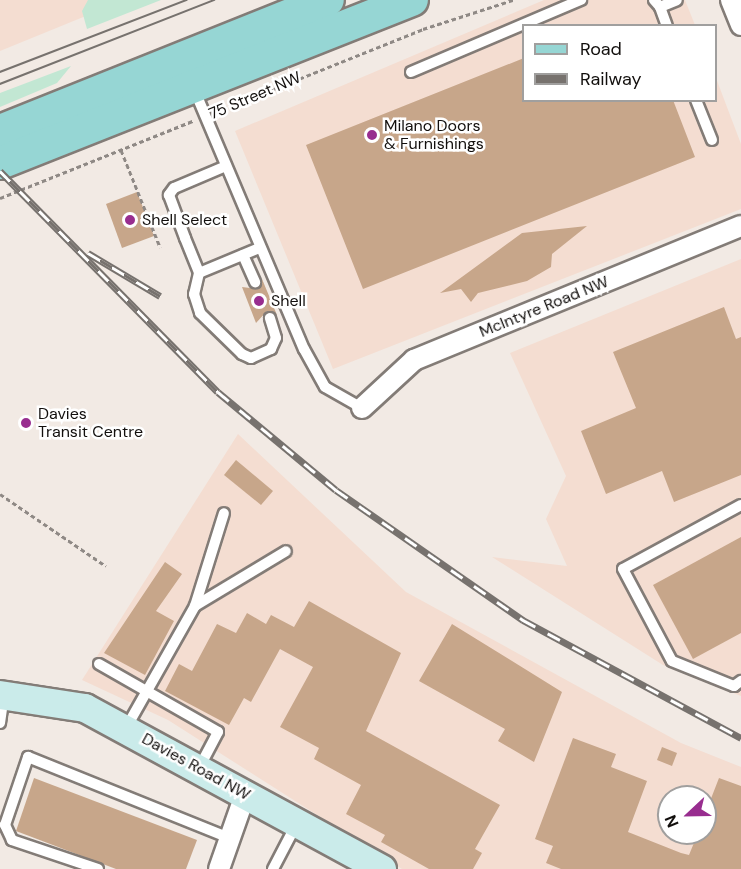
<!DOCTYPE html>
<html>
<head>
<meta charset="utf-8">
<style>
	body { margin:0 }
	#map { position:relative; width:741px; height:869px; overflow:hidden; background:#f2eae4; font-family:"DM Sans",sans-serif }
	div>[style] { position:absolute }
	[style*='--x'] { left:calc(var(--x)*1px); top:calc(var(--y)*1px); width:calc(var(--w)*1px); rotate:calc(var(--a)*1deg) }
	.industrial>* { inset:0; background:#f4ddd1 }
	.green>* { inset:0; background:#c2e7d3 }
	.building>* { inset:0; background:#c7a68a }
	.path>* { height:3px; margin-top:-1.5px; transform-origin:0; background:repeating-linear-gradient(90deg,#8f8985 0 4.5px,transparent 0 7.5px) }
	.roads { filter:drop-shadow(2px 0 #837c77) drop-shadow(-2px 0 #837c77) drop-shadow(0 2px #837c77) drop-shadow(0 -2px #837c77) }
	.lane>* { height:10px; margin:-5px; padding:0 5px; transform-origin:5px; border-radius:5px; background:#fff }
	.street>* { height:20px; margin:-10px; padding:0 10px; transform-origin:10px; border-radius:10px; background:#fff }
	.secondary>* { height:28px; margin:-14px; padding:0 14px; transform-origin:14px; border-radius:14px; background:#caebea }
	.primary>* { height:32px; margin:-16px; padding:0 16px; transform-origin:16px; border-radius:16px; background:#96d6d4 }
	.tram>* { height:1.5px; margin:-0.75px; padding:0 0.75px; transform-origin:0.75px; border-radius:0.75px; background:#77726e }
	.rail>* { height:7px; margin-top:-3.5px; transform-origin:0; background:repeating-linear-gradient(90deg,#fff 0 14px,#77726e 0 28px); box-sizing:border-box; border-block:2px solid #77726e }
	.dots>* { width:16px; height:16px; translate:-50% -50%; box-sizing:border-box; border:3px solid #fff; border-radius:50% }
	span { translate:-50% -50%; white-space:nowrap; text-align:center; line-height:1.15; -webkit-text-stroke:5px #fff; paint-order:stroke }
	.street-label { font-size:16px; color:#120f0d }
	.poi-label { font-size:16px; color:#120f0d }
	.left { translate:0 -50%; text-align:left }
	.legend { position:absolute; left:522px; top:24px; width:195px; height:78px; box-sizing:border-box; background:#fff; border:2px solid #a09f9e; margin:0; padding:8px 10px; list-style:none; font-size:18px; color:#120f0d }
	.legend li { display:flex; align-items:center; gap:12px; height:30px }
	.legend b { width:30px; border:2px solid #a09f9e }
	.north { position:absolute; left:657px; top:785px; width:60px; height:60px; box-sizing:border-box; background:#fff; border:2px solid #a09f9e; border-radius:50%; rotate:248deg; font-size:16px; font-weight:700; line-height:24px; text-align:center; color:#120f0d }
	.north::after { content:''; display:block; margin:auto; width:21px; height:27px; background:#982d8f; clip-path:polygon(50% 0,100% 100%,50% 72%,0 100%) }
</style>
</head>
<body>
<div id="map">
	<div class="industrial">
		<div style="clip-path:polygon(0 0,125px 0,0 51px)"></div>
		<div style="clip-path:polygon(544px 0,685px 0,695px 25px,524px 26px,524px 100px,716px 100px,716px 78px,741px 144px,741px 209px,333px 369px,235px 131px)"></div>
		<div style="clip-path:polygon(741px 259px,741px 696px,663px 665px,492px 557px,567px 566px,546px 519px,566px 476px,510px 353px)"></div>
		<div style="clip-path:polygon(evenodd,238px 434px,406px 592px,681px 743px,741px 767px,741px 869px,402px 869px,168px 720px,82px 680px,238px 434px,669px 797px,705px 797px,705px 833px,669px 833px,669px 797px)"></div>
	</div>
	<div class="green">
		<div style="clip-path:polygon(88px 0,161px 0,87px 29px,82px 11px)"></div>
		<div style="clip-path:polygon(71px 66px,57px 83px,0 107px,0 93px)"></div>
	</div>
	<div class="building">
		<div style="clip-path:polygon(524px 58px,524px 100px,673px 100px,695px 157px,363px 289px,306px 145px)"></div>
		<div style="clip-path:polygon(137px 192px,154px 236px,122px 248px,106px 204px)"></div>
		<div style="clip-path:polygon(587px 226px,552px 254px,551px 267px,527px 281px,478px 293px,471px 302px,461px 289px,440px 293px,522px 233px)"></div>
		<div style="clip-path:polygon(262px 279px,277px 315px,267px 311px,256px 323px,242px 287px,257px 289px)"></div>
		<div style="clip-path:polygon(724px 307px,736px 339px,741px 337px,741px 475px,674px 502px,662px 471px,606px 494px,581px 431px,636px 408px,613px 352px)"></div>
		<div style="clip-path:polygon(236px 460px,273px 491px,261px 505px,224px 475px)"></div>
		<div style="clip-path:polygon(741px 537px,741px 633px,693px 659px,653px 585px)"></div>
		<div style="clip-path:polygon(165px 562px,182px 574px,156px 611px,174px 621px,145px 675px,104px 653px)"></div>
		<div style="clip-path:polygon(309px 601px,401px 653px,366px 731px,500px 805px,475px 849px,482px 853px,473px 869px,429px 869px,381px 842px,385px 835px,346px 814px,361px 785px,314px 759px,319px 748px,280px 727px,313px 667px,280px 649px,251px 702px,244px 698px,229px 725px,165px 691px,179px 664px,192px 671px,217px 624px,236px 633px,247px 613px,266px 624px,271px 615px,294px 627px)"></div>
		<div style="clip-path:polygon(452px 624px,562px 692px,534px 762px,498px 741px,505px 729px,419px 681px)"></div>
		<div style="clip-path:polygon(573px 738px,616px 754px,611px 767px,647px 781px,628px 832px,681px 853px,689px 855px,698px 833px,705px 833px,705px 814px,719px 778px,741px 786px,741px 869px,561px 869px,546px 863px,553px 846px,535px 839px)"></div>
		<div style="clip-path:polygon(662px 747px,677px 753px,672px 766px,657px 760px)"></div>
		<div style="clip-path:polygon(34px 778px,197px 840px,186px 869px,116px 869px,16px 831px)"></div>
	</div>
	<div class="path">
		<div style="--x:216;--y:112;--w:223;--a:-21.8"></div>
		<div style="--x:423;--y:29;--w:95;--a:-17.9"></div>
		<div style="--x:121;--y:150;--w:105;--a:68.1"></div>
		<div style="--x:0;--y:198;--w:208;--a:-21.8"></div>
		<div style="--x:0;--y:494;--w:128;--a:34.2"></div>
	</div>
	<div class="roads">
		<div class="lane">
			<div style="--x:654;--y:0;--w:9;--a:49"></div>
			<div style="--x:660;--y:7;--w:18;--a:-22"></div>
			<div style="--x:660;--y:7;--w:20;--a:70"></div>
			<div style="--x:411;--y:72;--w:185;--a:-23"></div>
			<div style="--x:194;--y:89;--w:282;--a:67.1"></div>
			<div style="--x:304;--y:349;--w:43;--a:61.1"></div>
			<div style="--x:325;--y:387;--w:43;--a:29.6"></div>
			<div style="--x:696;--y:100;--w:43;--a:68.2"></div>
			<div style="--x:226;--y:166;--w:56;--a:157.1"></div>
			<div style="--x:174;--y:188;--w:9;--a:126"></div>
			<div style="--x:169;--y:195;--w:46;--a:69.6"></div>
			<div style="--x:185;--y:238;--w:38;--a:68"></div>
			<div style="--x:199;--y:273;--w:65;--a:-22.6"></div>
			<div style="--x:243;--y:255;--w:30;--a:66"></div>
			<div style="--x:199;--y:273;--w:22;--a:103"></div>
			<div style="--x:194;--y:294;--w:20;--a:72"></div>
			<div style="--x:200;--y:313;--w:59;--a:44.3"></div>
			<div style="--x:242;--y:354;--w:10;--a:24"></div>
			<div style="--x:251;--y:358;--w:22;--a:-24"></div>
			<div style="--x:271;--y:349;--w:12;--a:-66"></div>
			<div style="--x:276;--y:338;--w:21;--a:-107"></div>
			<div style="--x:741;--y:505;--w:134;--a:151.5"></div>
			<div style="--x:623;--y:569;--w:104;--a:62"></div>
			<div style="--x:672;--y:661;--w:67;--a:22"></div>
			<div style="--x:734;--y:686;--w:9;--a:-36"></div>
			<div style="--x:195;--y:606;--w:106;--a:-31.1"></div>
			<div style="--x:99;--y:664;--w:137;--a:29.7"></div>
			<div style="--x:218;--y:732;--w:41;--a:117.8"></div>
			<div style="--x:0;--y:723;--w:27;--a:-82"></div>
			<div style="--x:126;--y:728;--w:140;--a:-60.5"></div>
			<div style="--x:195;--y:606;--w:97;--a:-72.7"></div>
			<div style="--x:98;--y:869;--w:91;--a:-161.4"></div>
			<div style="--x:12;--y:840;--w:17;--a:-115"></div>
			<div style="--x:5;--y:825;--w:72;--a:-71.3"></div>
			<div style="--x:28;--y:757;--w:218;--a:21.9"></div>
			<div style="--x:273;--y:869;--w:50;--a:-62.4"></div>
		</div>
		<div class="street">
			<div style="--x:731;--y:0;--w:27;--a:68"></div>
			<div style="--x:362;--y:408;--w:71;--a:-42.7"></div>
			<div style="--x:414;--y:360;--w:353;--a:-22.3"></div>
			<div style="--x:219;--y:869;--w:78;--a:-70.6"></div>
		</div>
		<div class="secondary">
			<div style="--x:0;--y:695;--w:86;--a:8.7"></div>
			<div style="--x:85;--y:708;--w:338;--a:28.5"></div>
		</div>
		<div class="primary">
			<div style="--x:0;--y:131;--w:353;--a:-21.8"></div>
			<div style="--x:0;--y:163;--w:443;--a:-21.6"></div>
		</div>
	</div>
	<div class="tram">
		<div style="--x:0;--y:72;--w:200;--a:-21.1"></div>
		<div style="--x:0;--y:84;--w:230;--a:-21.4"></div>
	</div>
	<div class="rail">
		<div style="--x:0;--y:171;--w:310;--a:45.4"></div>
		<div style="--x:218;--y:392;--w:153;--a:39.7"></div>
		<div style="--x:336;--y:490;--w:228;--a:34.8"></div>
		<div style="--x:523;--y:620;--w:248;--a:28.4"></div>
		<div style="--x:88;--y:253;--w:84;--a:30.8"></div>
	</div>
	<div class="dots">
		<div style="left:372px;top:135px;background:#982d8f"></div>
		<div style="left:130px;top:220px;background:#982d8f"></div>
		<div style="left:259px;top:301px;background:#982d8f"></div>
		<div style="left:26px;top:423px;background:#982d8f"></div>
	</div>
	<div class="street-label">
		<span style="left:255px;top:96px;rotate:-23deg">75 Street NW</span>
		<span style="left:544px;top:307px;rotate:-22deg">McIntyre Road NW</span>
		<span style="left:196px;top:767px;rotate:29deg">Davies Road NW</span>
	</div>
	<div class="poi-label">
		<span class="left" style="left:384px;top:135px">Milano Doors<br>&amp; Furnishings</span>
		<span class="left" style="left:142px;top:220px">Shell Select</span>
		<span class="left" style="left:271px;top:301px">Shell</span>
		<span class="left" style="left:38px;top:423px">Davies<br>Transit Centre</span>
	</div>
	<ul class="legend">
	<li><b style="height:8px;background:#96d6d4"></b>Road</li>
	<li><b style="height:8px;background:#77726e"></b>Railway</li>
	</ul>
	<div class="north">N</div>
</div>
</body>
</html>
